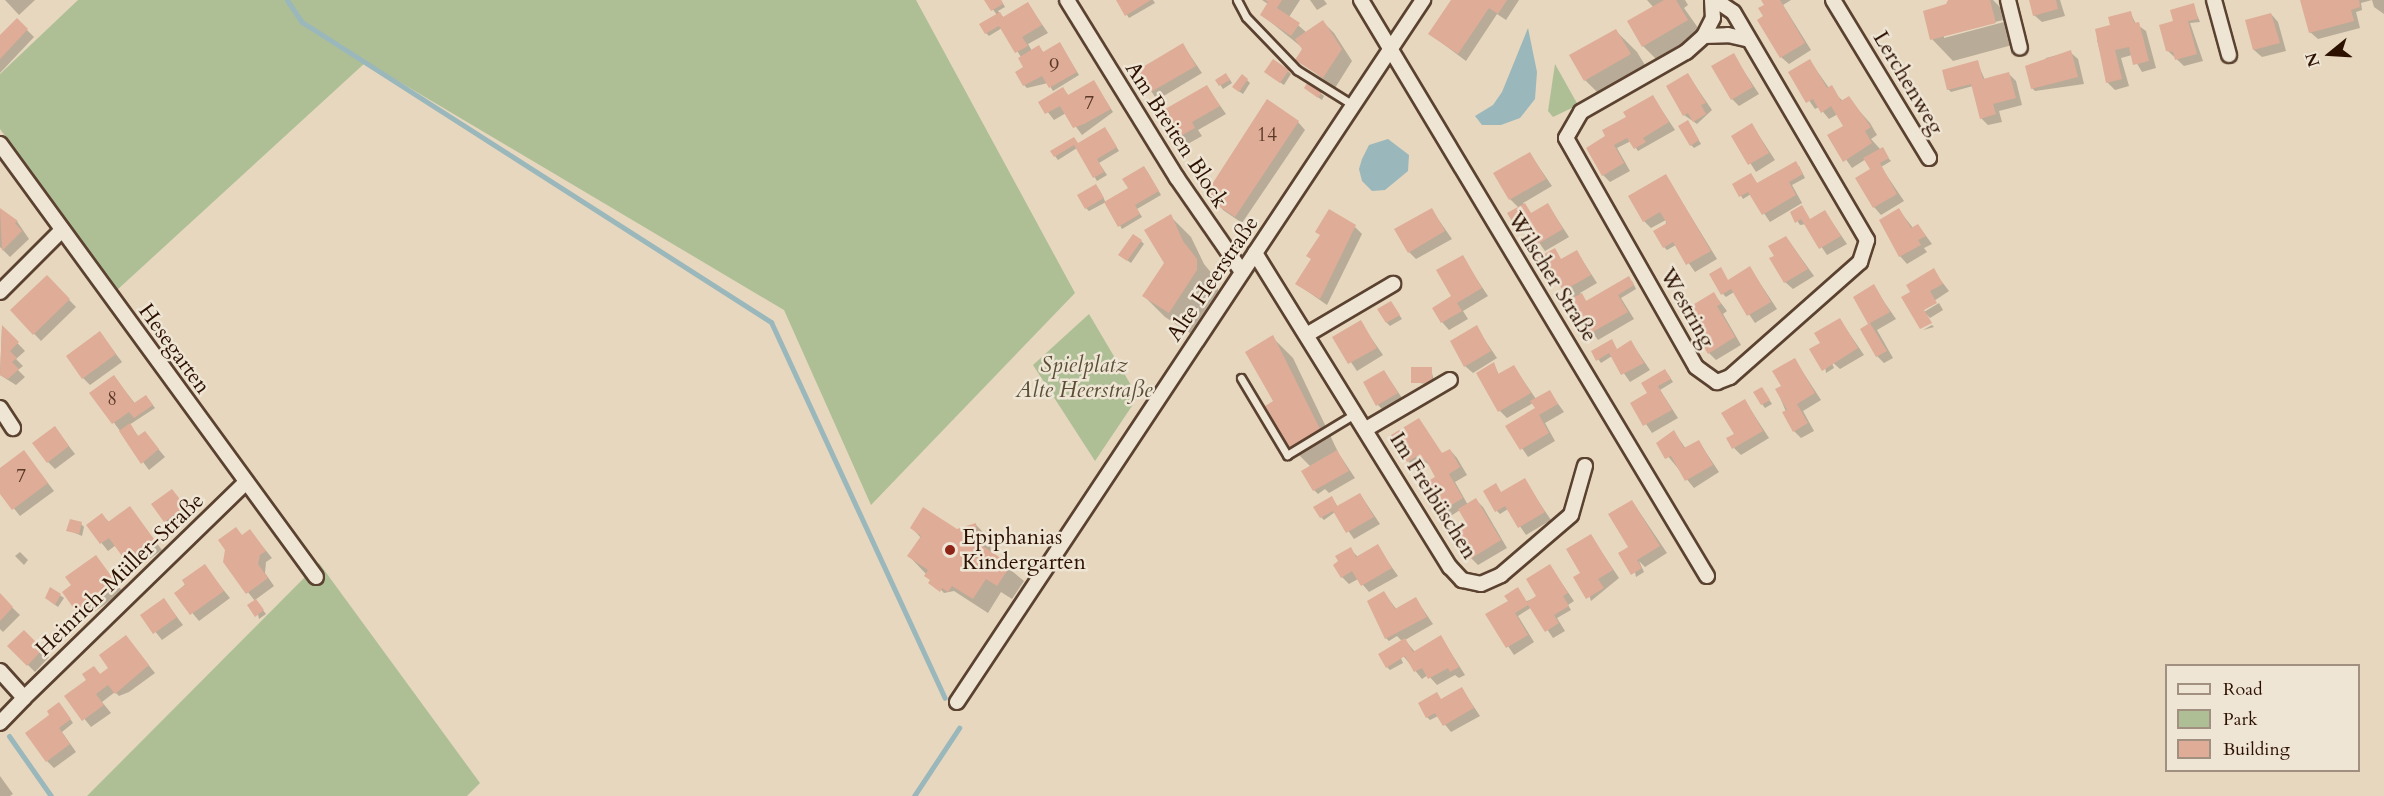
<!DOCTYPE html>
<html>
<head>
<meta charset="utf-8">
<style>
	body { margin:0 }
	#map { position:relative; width:2384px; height:796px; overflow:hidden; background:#e6d7be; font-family:Cardo,serif }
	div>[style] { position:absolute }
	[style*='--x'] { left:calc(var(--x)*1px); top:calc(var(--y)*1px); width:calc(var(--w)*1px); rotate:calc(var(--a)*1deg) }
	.green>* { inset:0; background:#aebf96 }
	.water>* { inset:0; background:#9ab7bb }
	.shadow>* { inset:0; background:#0003 }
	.stream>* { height:5px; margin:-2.5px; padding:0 2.5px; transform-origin:2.5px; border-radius:2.5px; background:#9ab7bb }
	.building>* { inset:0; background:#dfac97 }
	.roads { filter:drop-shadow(2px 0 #5b4230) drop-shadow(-2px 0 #5b4230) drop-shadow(0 2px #5b4230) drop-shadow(0 -2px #5b4230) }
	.lane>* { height:7px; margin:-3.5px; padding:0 3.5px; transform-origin:3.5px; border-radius:3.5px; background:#efe5d5 }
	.street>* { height:14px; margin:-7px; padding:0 7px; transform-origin:7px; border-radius:7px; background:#efe5d5 }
	.dots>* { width:16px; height:16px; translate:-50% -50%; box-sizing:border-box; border:3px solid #efe5d5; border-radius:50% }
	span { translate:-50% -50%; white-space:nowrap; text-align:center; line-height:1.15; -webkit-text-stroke:5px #efe5d5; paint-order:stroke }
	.number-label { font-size:20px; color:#5a3826 }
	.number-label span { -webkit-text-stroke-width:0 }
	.street-label { font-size:22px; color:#2d1100 }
	.park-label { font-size:22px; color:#5a4e34; font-style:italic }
	.poi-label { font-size:22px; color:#2d1100 }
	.left { translate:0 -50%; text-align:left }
	.legend { position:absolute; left:2165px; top:664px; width:195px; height:108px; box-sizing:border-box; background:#efe5d5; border:2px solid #a19080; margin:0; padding:8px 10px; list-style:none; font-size:18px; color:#2d1100 }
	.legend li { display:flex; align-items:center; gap:12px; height:30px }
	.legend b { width:30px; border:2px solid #a19080 }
	.north { position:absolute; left:2300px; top:24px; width:60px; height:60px; -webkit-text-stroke:4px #efe5d5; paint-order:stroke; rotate:252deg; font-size:16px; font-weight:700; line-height:24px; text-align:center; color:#2d1100 }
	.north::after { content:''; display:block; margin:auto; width:21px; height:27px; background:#2d1100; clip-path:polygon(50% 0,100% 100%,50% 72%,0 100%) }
</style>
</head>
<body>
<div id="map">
	<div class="green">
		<div style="clip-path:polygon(78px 0,916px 0,1075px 293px,871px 505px,784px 310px,366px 62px,117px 290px,0 129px,0 74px)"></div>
		<div style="clip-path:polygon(1555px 64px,1578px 105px,1553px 117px,1548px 111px)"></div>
		<div style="clip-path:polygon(1089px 314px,1138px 397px,1095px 461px,1033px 365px)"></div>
		<div style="clip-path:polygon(319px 563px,480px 783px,467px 796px,87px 796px)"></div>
	</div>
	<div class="water">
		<div style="clip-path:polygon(1528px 28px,1537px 72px,1535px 99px,1520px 118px,1501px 125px,1482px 125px,1475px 116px,1493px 105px,1502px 92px)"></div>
		<div style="clip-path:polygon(1388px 139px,1409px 155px,1408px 171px,1385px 190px,1372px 191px,1362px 181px,1359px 169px,1362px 159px,1369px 145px)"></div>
	</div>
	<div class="shadow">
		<div style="clip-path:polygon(5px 0,35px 0,19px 15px)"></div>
		<div style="clip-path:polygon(986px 0,1001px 0,1005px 7px,998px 11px,1004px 18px,1028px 4px,1048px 33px,1028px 44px,1032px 51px,1039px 47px,1044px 53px,1062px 47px,1079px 75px,1053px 91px,1048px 83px,1027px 88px,1024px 85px,1027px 73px,1021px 57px,1002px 28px,989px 36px,986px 33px,997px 15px)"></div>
		<div style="clip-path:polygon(1117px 0,1153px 0,1155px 3px,1129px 18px)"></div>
		<div style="clip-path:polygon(1262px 0,1300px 0,1289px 17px,1307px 33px,1323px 22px,1334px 33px,1352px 61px,1335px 88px,1297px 59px,1304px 49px,1262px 15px,1268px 4px)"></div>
		<div style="clip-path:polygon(1310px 0,1324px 0,1327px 4px,1317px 10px)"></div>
		<div style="clip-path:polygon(1453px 0,1519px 0,1506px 20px,1497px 14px,1466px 61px,1430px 34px)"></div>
		<div style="clip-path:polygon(1647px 0,1685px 0,1688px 5px,1684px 8px,1708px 42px,1664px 67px,1643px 46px,1654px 8px)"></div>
		<div style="clip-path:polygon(1763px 0,1791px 0,1783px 5px,1811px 50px,1789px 64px,1781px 57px)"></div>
		<div style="clip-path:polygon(evenodd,1959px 0,1993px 0,2009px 16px,2016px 44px,1953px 61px,1932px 39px,1959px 0,2003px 20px,2004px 22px,1944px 38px,1944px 35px,2003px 20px)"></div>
		<div style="clip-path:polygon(2030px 0,2060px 0,2065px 16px,2042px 22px,2034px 15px)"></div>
		<div style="clip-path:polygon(2304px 0,2384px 0,2384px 14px,2374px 7px,2372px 0,2361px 3px,2362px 10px,2356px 12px,2360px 28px,2318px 39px,2310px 32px)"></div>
		<div style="clip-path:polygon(2193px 5px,2200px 22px,2190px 23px,2203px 61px,2184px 66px,2168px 51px,2176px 22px)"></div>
		<div style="clip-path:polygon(2130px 12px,2136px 24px,2146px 31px,2156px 68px,2142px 72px,2132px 55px,2121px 58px,2129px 86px,2115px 90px,2108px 83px,2097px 40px)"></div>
		<div style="clip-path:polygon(2271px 14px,2278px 22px,2286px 51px,2262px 57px,2254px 50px)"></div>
		<div style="clip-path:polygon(17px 20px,34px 37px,0 73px,0 38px)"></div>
		<div style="clip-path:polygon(1616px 31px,1637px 52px,1651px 75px,1606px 101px,1585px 80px)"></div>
		<div style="clip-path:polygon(1183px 45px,1202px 73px,1157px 100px,1138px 71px)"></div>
		<div style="clip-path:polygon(2070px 52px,2078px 59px,2084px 84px,2035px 91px,2032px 88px,2046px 58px)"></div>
		<div style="clip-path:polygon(1733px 55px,1759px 94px,1739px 106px,1732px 99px)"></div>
		<div style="clip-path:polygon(1810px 61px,1829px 88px,1843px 101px,1848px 98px,1870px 123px,1877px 135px,1871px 139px,1891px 161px,1881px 167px,1904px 201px,1881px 215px,1874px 207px,1872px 169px,1866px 159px,1852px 168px,1829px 135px,1845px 126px,1838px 114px,1829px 119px,1819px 107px,1815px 109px,1790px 73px)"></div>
		<div style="clip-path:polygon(1977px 62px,1985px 80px,2009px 74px,2016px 81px,2022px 105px,1999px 111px,2002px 122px,1988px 125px,1981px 118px,1973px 86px,1951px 92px,1948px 89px)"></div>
		<div style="clip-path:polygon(1288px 71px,1291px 74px,1284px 85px,1269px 75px)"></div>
		<div style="clip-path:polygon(1688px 75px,1712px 110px,1697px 124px,1684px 115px)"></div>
		<div style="clip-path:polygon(1229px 78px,1232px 83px,1223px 89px,1217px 80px)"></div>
		<div style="clip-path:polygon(1247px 80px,1250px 83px,1243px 94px,1237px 90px)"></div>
		<div style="clip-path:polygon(1094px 82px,1113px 112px,1082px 135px,1066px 113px,1054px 120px,1040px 102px,1063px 89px,1069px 96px)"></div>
		<div style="clip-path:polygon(1308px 84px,1324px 96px,1322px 100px,1309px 91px)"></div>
		<div style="clip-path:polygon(1207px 87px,1226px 114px,1198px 130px,1202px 136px,1186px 145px,1162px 113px)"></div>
		<div style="clip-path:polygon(1653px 97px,1675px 130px,1638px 151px,1631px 141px,1617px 148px,1630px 171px,1610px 182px,1603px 175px,1608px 136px)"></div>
		<div style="clip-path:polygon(1298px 122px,1305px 130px,1242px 223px,1223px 210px,1208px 191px)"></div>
		<div style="clip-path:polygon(1690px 125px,1701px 144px,1694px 148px,1691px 145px)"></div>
		<div style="clip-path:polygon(1752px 125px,1775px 160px,1756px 172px,1733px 136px)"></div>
		<div style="clip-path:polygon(1105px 129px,1119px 151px,1099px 163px,1107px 175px,1097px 181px,1077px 148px,1058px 160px,1055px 156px,1073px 139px,1078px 145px)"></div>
		<div style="clip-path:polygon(1530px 154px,1552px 186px,1523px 203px,1531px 214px,1548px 205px,1569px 237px,1545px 251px,1524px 221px,1517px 226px,1509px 214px,1519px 208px,1510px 199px)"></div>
		<div style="clip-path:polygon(1799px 166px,1805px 178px,1792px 185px,1802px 203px,1770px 222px,1751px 194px,1743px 199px,1734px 185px,1751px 175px,1758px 185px)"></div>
		<div style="clip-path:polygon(1147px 171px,1161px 195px,1137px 209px,1142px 217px,1122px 229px,1106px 202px,1089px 211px,1086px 208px,1099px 189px,1106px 203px,1130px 189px)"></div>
		<div style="clip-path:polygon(1666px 176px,1717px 259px,1695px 272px,1676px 245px,1667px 250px,1664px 247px,1666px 220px,1651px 228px,1644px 221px)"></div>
		<div style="clip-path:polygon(1431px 209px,1452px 239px,1416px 259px,1409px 252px)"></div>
		<div style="clip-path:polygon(0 210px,16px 220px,29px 239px,10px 257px,0 247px)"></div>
		<div style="clip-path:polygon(1899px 210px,1913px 228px,1918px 225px,1932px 244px,1924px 248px,1927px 252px,1907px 264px,1900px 256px)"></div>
		<div style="clip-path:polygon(1825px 212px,1847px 244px,1827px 255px,1806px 224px,1800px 225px,1792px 213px,1810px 220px)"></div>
		<div style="clip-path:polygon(1170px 216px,1191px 237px,1204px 264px,1218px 281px,1218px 291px,1190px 333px,1165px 317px,1144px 296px,1166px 264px)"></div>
		<div style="clip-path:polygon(1355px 227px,1362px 234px,1327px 305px,1297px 284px,1312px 260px)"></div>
		<div style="clip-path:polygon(1786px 237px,1814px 276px,1793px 289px,1785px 282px,1776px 256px)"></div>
		<div style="clip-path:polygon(1141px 241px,1144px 244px,1131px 263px,1124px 258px)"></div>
		<div style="clip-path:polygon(1577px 252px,1597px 283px,1580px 293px,1587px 302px,1632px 281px,1636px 289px,1621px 298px,1634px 319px,1598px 340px,1578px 312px,1573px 316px,1570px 313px,1574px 299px,1552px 269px,1548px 271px,1539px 259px,1562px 260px)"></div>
		<div style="clip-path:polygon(1462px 257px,1488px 296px,1463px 311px,1468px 319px,1449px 330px,1442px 322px,1453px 297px)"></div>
		<div style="clip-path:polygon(1750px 268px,1777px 309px,1755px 323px,1734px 292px,1726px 297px,1723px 294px,1728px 281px)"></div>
		<div style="clip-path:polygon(1933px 270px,1949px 291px,1922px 309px,1912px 293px)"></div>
		<div style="clip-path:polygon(47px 277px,76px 307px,41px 341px,12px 310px)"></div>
		<div style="clip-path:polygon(1873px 286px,1896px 319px,1877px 330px,1893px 358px,1884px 363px,1877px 356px,1870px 324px,1855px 297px)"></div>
		<div style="clip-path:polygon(1714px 294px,1727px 311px,1723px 314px,1741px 345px,1716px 360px,1709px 353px,1700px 318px)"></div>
		<div style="clip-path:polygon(1391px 303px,1402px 319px,1390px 326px,1387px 323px)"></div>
		<div style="clip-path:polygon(1939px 303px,1943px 310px,1930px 318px,1924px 312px)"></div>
		<div style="clip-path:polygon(1840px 320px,1864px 355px,1840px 369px,1831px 361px,1834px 368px,1826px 373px,1822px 344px)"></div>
		<div style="clip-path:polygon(1360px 322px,1383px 355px,1357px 371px,1334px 337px)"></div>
		<div style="clip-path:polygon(1932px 325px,1934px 327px,1923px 330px)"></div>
		<div style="clip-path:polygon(2px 327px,25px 351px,16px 359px,23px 366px,18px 370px,25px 377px,16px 385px,0 375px)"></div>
		<div style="clip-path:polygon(1476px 327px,1497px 358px,1473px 373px,1465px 366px)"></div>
		<div style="clip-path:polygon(100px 333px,122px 362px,90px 385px,83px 378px)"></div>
		<div style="clip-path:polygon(1272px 337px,1293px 358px,1339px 454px,1355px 478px,1329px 493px,1325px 489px,1318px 494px,1314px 490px,1303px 471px,1311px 467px,1292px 448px,1275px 402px)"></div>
		<div style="clip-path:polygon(1631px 342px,1650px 370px,1630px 382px,1612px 356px,1601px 363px,1593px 352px,1618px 350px)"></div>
		<div style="clip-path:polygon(1795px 360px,1821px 400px,1803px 411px,1814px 431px,1801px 438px,1794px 431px,1777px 390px,1783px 386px)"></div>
		<div style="clip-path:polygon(1494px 364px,1499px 375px,1514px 367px,1536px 399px,1549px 391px,1564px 412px,1545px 423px,1555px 441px,1528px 457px,1507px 426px,1537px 409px,1533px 403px,1507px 418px,1500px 411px,1478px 374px)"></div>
		<div style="clip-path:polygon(1431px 369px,1435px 385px,1412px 382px)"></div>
		<div style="clip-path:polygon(1384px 371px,1404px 401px,1385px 412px,1378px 405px)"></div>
		<div style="clip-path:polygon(1668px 374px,1673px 382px,1660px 390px,1678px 418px,1652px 433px,1632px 403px,1649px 393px)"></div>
		<div style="clip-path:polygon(114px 377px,137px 406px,149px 400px,155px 408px,129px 425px,139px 437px,145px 433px,165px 457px,149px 470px,92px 393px)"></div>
		<div style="clip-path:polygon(1762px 389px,1772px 404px,1765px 408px,1762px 404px)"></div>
		<div style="clip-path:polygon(1745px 401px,1769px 438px,1741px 455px,1734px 448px)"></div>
		<div style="clip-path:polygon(1419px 420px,1442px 455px,1450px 450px,1457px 458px,1467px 475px,1455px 482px,1468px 505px,1476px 500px,1483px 507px,1507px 548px,1478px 565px,1471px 558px,1470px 526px,1460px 510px,1446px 519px,1439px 512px,1437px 477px,1430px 465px,1425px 462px,1415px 468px,1408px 461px)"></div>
		<div style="clip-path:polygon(55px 428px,75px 454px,55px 469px,48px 462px)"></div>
		<div style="clip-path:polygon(1674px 432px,1686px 449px,1699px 442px,1719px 472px,1694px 488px,1658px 444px)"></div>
		<div style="clip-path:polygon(24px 452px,54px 491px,20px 516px,0 491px,0 469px)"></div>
		<div style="clip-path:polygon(1524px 480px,1551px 520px,1526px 535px,1508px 509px,1500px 514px,1497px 511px,1501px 493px)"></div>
		<div style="clip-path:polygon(172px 491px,192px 515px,173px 529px,153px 504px)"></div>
		<div style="clip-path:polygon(1360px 494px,1380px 524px,1354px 539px,1335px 512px,1324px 520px,1321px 517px,1334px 501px,1338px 507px)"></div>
		<div style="clip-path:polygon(1632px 501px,1667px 553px,1645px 567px,1639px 561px,1644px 572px,1636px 577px,1630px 547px)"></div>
		<div style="clip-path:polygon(130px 508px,162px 550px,135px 569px,116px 545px,108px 551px,88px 526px,102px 515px,110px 523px)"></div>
		<div style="clip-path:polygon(81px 524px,84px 527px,82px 536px,68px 530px)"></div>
		<div style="clip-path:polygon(976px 525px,990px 539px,991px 554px,1024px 581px,1012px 599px,1001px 592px,988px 613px,954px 591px,944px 593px,909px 556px,921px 538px,912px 528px,956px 531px)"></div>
		<div style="clip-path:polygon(250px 531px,272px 558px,266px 562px,265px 573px,274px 586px,255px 600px,266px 614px,259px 619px,255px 601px,224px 562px)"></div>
		<div style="clip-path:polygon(1591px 536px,1619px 578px,1591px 601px,1582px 574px)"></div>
		<div style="clip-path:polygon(1377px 546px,1398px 576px,1369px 592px,1358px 579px,1349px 584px,1342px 577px,1350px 549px,1358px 557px)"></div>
		<div style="clip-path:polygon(20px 552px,28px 560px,24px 565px,15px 556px)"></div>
		<div style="clip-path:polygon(96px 557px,123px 592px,94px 612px,90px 608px,81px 615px,71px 588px)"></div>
		<div style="clip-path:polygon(204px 566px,230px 598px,199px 621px,176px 593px)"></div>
		<div style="clip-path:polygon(1550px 566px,1574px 601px,1568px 605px,1571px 610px,1557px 618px,1565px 631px,1553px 638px,1532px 607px,1518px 616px,1534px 642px,1514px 655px,1487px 615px,1538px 597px)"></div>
		<div style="clip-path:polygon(51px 589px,64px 598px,58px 607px,50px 601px)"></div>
		<div style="clip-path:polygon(1384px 593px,1397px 610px,1416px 599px,1433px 624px,1405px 640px,1415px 652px,1441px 637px,1465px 675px,1459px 678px,1455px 675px,1437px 685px,1428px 675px,1422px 679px,1396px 647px,1403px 663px,1390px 670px,1387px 667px,1380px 654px,1402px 641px,1397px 636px,1389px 641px,1386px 638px,1369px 601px)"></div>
		<div style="clip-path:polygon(0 596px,20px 615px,3px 632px,0 629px)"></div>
		<div style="clip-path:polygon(164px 600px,183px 625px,162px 640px,142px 615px)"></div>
		<div style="clip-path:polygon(24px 632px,49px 657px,35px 672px,9px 646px)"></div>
		<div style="clip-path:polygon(126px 637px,155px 673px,129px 692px,119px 696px,115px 692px,102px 702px,111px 713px,91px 727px,66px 696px,88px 680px,94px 668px,101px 675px,108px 670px)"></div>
		<div style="clip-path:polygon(1462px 689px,1480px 716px,1451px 732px,1438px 716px,1430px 720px,1427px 717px,1441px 700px)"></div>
		<div style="clip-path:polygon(62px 707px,73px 723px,62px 732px,76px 752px,54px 768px,47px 761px)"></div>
		<div style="clip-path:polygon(0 776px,13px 794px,10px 796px,0 796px)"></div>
	</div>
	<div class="stream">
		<div style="--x:287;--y:0;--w:27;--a:56"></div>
		<div style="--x:302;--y:22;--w:557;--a:32.61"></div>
		<div style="--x:771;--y:322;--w:414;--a:65.2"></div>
		<div style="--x:9;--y:736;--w:73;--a:55"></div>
		<div style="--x:914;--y:796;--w:82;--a:-56.5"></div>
	</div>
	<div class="building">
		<div style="clip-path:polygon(984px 0,1001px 0,1003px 4px,991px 11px)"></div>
		<div style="clip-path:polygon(1116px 0,1151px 0,1125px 16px)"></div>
		<div style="clip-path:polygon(1265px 0,1282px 0,1277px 8px,1300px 23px,1291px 36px,1260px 15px,1268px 2px)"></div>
		<div style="clip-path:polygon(1451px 0,1507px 0,1498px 14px,1489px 8px,1458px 54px,1428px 34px)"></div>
		<div style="clip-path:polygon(1664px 0,1676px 0,1688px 20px,1642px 47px,1627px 21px)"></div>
		<div style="clip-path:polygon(1761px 0,1780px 0,1805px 43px,1780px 58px,1757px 20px,1763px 16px,1758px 8px,1764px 5px)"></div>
		<div style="clip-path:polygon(1948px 0,1990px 0,1996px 23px,1930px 40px,1923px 11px,1946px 4px)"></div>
		<div style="clip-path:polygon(2029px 0,2056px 0,2058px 9px,2033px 16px)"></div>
		<div style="clip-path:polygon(2300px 0,2359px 0,2360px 7px,2351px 10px,2354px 21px,2309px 33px)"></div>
		<div style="clip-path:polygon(1028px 2px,1042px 25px,1022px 37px,1028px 46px,1015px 53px,999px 26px,985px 34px,979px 24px,1000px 12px,1003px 17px)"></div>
		<div style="clip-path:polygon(2194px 3px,2198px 19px,2188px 21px,2197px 54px,2175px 60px,2173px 52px,2166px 51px,2159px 25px,2173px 21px,2170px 10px)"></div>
		<div style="clip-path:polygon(2131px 11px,2134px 23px,2139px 22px,2149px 61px,2133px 65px,2129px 47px,2115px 50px,2122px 79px,2106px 83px,2095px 29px,2110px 25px,2108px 17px)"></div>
		<div style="clip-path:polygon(2271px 13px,2280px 43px,2253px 50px,2245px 20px)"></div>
		<div style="clip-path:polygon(17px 18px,28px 29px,0 59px,0 35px)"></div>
		<div style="clip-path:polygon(1323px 20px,1342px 49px,1323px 78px,1295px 60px,1302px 49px,1295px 39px)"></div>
		<div style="clip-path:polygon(1616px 29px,1631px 54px,1584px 81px,1569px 55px)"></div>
		<div style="clip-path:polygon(1060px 42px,1077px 72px,1049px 88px,1042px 76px,1023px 86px,1015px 72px,1023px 67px,1018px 58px,1039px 45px,1043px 52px)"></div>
		<div style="clip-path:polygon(1183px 43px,1196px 66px,1149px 93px,1136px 71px)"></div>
		<div style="clip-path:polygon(2071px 50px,2078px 77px,2031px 89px,2025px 66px)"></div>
		<div style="clip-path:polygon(1734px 53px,1753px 87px,1731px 100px,1711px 66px)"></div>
		<div style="clip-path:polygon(1273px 59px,1289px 70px,1280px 83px,1264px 72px)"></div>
		<div style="clip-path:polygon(1810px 59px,1827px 88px,1832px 85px,1841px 101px,1849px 96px,1871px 127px,1865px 131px,1872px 143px,1843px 162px,1827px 135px,1843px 126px,1831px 106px,1821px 113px,1813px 99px,1806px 103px,1788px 72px)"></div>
		<div style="clip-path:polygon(1978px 60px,1983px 79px,2009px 72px,2016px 98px,1993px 104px,1996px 114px,1980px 119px,1971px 84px,1947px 90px,1942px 70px)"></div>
		<div style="clip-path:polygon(1226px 73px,1230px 80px,1219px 86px,1215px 80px)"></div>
		<div style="clip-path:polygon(1688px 73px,1706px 103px,1701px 105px,1706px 114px,1693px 122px,1688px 113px,1683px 116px,1666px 86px)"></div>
		<div style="clip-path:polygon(1242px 74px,1248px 79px,1239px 92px,1232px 87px)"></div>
		<div style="clip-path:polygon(1094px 80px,1111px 109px,1084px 124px,1073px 128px,1060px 106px,1045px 114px,1038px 102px,1063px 87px,1068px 95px)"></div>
		<div style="clip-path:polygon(1308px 82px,1322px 92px,1318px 98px,1304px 88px)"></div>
		<div style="clip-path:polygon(1207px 85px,1220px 106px,1192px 122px,1195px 128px,1177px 138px,1160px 112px)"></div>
		<div style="clip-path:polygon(1653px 95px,1669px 122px,1643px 138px,1646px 142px,1634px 149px,1627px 138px,1614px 145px,1624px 163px,1602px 176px,1586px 148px,1605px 136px,1602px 130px,1626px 117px,1623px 112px)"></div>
		<div style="clip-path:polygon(1267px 99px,1299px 121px,1235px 217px,1214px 203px,1217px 198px,1207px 192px)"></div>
		<div style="clip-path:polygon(1688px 120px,1699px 140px,1690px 146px,1678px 126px)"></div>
		<div style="clip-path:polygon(1752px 123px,1769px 153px,1748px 165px,1731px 136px)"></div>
		<div style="clip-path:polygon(1105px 127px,1117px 147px,1097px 159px,1104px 172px,1093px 178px,1074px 145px,1054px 157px,1050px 151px,1074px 137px,1078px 143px)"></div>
		<div style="clip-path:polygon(1883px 147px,1889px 158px,1880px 163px,1897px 194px,1873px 208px,1855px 178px,1870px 169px,1863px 158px)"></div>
		<div style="clip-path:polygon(1530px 152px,1546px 179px,1509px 200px,1493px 173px)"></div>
		<div style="clip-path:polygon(1796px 161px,1803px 174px,1789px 182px,1796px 195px,1762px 215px,1748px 192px,1739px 197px,1732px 184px,1751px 173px,1757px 183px)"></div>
		<div style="clip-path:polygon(1144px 166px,1159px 191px,1135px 205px,1140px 214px,1118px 227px,1104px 202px,1128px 188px,1122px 179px)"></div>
		<div style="clip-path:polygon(1666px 174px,1711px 251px,1686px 265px,1673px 242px,1663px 248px,1653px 231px,1667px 223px,1660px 212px,1643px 222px,1628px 196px)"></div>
		<div style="clip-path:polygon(1096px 184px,1104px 198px,1085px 209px,1077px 195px)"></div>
		<div style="clip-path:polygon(1525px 203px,1531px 213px,1548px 203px,1563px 229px,1536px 245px,1521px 219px,1513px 223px,1507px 213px)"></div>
		<div style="clip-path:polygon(1802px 205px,1810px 219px,1825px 210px,1841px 236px,1819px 249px,1801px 219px,1795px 223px,1790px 212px)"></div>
		<div style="clip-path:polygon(0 208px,18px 221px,15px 223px,22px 231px,2px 251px)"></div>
		<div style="clip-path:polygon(1432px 208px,1445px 231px,1408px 253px,1394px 229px)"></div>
		<div style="clip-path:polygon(1899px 208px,1911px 228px,1918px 224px,1926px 236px,1918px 240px,1921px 245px,1899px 257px,1879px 220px)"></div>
		<div style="clip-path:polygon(1329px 209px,1356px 225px,1320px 299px,1295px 284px,1311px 259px,1306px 256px,1320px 235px,1315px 232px)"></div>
		<div style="clip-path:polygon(1171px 214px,1183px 241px,1197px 259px,1197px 270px,1169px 313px,1142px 296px,1164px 263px,1144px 230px)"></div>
		<div style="clip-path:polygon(1133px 234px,1142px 240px,1127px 261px,1118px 255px)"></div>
		<div style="clip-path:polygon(1786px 236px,1808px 269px,1784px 283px,1769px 258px,1774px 256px,1768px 246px)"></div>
		<div style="clip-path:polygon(1555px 248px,1561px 259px,1577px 250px,1591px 275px,1563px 291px,1549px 266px,1543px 269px,1537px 258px)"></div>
		<div style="clip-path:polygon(1463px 255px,1482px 288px,1457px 303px,1462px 311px,1441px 323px,1432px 308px,1451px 296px,1436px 270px)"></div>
		<div style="clip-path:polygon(1750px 266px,1771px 302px,1747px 316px,1731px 289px,1721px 295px,1709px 274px,1721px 267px,1728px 280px)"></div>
		<div style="clip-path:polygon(1934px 268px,1943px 284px,1930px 291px,1937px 303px,1924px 310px,1932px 323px,1920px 329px,1901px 297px,1910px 292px,1906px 285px)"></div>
		<div style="clip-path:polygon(47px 275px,70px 299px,33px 335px,10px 310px)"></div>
		<div style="clip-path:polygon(1629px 276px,1634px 285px,1618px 295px,1628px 312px,1589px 334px,1575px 310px,1569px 314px,1563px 303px,1582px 293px,1586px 301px)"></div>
		<div style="clip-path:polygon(1874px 284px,1890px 312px,1870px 323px,1887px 351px,1876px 357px,1860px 329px,1868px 324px,1853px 297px)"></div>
		<div style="clip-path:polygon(1714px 292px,1721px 304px,1717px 306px,1735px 337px,1708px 354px,1689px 322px,1698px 317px,1691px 306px)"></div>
		<div style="clip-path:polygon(1391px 301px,1400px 315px,1386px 323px,1377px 309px)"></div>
		<div style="clip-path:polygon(1840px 318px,1858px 348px,1822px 371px,1809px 349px,1820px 343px,1814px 333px)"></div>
		<div style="clip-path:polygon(1361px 320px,1377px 348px,1348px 364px,1332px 337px)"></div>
		<div style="clip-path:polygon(2px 325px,19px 342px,10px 351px,17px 358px,12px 362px,19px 369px,8px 379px,0 375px)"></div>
		<div style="clip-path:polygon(1477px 325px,1491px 351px,1464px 367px,1450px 341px)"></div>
		<div style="clip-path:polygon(100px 331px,116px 354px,82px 379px,66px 356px)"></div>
		<div style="clip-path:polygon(1273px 335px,1321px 431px,1290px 449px,1265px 406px,1273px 401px,1245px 352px)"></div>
		<div style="clip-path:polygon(1612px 339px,1617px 349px,1631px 340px,1644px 363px,1621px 375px,1609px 353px,1596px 361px,1591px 351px)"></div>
		<div style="clip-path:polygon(1795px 358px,1815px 393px,1797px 404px,1808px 423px,1793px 432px,1782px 412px,1787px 410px,1775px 389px,1781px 386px,1772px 371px)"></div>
		<div style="clip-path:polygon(1494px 362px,1498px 374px,1514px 365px,1531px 393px,1498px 412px,1476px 373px)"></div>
		<div style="clip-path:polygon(1411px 367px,1432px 367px,1432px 383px,1411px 383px)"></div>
		<div style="clip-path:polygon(1665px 369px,1671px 379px,1658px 386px,1672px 410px,1643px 426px,1630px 403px,1647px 393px,1641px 383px)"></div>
		<div style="clip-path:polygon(1384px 370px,1398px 393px,1376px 406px,1363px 382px)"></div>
		<div style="clip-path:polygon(114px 375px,134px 403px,146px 395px,153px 405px,134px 418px,129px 412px,112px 424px,89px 393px)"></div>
		<div style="clip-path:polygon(1762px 387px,1770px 400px,1761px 405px,1753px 392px)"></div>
		<div style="clip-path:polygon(1550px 390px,1558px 404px,1539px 415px,1549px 433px,1520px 450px,1505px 426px,1535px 408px,1530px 401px)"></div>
		<div style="clip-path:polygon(1745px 399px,1763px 431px,1732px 449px,1726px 438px,1734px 434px,1721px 413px)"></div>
		<div style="clip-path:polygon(1419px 418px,1442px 453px,1450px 449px,1460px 467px,1449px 474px,1463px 498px,1438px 513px,1421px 485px,1435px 477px,1427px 462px,1419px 455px,1407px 462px,1391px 435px)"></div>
		<div style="clip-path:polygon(130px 423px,138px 436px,145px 431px,159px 449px,141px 464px,119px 431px)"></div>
		<div style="clip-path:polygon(55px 426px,69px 446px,47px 463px,32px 443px)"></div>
		<div style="clip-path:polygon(1674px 430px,1684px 448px,1699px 440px,1713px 465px,1685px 481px,1671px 456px,1665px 459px,1656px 443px)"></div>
		<div style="clip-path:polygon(24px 450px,48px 483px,12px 510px,0 494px,0 468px)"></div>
		<div style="clip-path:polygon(1337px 450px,1349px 471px,1313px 491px,1301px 471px)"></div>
		<div style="clip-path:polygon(1525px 478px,1545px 512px,1518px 528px,1505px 506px,1495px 512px,1483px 491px,1496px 483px,1501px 492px)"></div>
		<div style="clip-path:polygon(172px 489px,186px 507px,164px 522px,151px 504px)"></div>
		<div style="clip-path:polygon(1360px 493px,1374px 517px,1346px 533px,1333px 511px,1320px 518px,1313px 507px,1332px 496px,1337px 506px)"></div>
		<div style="clip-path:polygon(1476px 498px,1501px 540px,1470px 559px,1455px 533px,1468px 526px,1458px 509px)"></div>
		<div style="clip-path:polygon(1632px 500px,1660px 546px,1637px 560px,1642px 568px,1631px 575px,1618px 553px,1628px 547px,1608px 514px)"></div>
		<div style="clip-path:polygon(130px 506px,156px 542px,127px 563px,109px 538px,100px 544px,86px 525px,102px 513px,108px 522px)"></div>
		<div style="clip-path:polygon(923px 507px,957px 529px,976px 523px,978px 543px,1011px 565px,997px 586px,986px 579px,973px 599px,952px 586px,948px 592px,942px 588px,940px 592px,928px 583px,930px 580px,924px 576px,928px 570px,907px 556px,921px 536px,910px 528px)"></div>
		<div style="clip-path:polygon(70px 519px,82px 522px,79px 534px,66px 531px)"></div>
		<div style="clip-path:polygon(236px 527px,242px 535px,250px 529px,266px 551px,260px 555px,258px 564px,268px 578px,246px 594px,223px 562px,225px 550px,218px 540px)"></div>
		<div style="clip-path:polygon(1591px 534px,1613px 570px,1598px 579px,1604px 588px,1586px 599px,1573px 577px,1580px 573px,1566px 549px)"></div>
		<div style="clip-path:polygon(1378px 544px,1392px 568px,1361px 586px,1352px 571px,1341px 578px,1333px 565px,1338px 561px,1335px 556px,1351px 547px,1356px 557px)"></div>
		<div style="clip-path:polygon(96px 555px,117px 584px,77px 613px,62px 592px,71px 585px,65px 577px)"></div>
		<div style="clip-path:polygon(205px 564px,224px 591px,190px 615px,174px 593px,185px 585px,182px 580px)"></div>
		<div style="clip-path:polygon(1550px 564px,1568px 593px,1563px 596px,1569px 606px,1554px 615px,1559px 623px,1545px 632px,1528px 605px,1515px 613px,1528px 635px,1506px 648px,1485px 614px,1508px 601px,1504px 596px,1518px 587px,1527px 602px,1536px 596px,1526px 579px)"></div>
		<div style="clip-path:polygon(50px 587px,61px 594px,55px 605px,45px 598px)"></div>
		<div style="clip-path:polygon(1384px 591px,1395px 609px,1416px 597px,1427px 617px,1385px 639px,1367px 601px)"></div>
		<div style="clip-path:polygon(0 593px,13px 607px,0 621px)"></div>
		<div style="clip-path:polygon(164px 598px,177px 617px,153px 634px,140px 615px)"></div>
		<div style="clip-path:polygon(256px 599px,264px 610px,255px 617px,247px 605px)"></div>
		<div style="clip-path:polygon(24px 630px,43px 649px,27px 666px,7px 646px)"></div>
		<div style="clip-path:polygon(126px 635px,149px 665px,115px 694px,108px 685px,96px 694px,104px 705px,82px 721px,64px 696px,86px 680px,82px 674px,94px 666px,100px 674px,108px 668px,99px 655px)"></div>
		<div style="clip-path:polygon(1441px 635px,1459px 667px,1450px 672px,1448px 668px,1428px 679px,1422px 668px,1414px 672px,1405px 656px,1386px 668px,1378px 654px,1405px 638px,1413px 652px)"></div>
		<div style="clip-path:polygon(1462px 687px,1474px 708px,1443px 726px,1435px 713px,1426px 718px,1418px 703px,1437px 692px,1441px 699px)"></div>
		<div style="clip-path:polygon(59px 702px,71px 719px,59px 728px,70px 744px,46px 762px,25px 733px,49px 715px,47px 711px)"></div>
	</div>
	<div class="roads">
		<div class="lane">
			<div style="--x:1237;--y:0;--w:19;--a:62"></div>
			<div style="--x:1246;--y:17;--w:74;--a:46.1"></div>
			<div style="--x:1297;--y:70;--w:66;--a:32"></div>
			<div style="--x:1241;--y:378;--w:90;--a:59.1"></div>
			<div style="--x:1287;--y:455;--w:81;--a:-31.3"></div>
		</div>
		<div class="street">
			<div style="--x:1067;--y:0;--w:209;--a:58.3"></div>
			<div style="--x:1177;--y:178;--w:114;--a:55.3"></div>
			<div style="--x:1361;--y:0;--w:672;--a:59.01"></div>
			<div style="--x:1712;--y:0;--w:18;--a:87"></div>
			<div style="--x:1713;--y:18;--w:20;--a:117"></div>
			<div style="--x:1704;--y:36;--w:24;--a:138"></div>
			<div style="--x:1686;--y:52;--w:121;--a:150.3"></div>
			<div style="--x:1581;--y:112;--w:30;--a:120"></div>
			<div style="--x:1566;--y:138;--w:263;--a:60.4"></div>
			<div style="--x:1696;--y:367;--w:26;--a:36"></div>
			<div style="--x:1717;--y:382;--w:14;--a:-21"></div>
			<div style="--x:1730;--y:377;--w:174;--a:-41.5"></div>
			<div style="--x:1860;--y:262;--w:23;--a:-72"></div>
			<div style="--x:1867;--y:240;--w:264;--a:-120.4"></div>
			<div style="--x:1733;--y:12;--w:22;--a:-146"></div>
			<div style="--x:1833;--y:0;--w:185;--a:58.7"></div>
			<div style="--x:2008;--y:0;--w:49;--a:76"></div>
			<div style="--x:2214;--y:0;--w:57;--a:74.7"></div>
			<div style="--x:1704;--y:36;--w:24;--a:-2"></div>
			<div style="--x:1728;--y:35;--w:18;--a:13"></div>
			<div style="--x:0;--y:144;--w:536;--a:53.88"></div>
			<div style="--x:1255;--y:253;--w:370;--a:58.2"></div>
			<div style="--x:1450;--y:567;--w:18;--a:47"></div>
			<div style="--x:1462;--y:580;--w:19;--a:12"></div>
			<div style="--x:1481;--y:584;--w:22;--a:-24"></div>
			<div style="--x:1501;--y:575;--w:92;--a:-40.6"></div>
			<div style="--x:1571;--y:515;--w:51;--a:-74.1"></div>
			<div style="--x:0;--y:292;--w:88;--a:-45"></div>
			<div style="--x:1308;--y:334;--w:99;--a:-30.5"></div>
			<div style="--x:0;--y:408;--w:24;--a:57"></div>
			<div style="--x:1366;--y:429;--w:97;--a:-30.3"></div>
			<div style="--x:0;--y:671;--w:36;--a:48"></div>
			<div style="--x:24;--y:698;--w:310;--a:-44.2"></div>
			<div style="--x:957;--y:702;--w:843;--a:-56.42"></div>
			<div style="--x:0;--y:723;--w:35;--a:-46"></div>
		</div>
	</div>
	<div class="dots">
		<div style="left:950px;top:550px;background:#8f2418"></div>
	</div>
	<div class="number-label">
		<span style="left:1054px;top:65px">9</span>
		<span style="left:1089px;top:102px">7</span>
		<span style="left:1267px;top:134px">14</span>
		<span style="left:112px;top:398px">8</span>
		<span style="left:21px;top:475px">7</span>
	</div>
	<div class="street-label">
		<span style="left:1908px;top:83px;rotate:59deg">Lerchenweg</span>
		<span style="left:1176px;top:135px;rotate:57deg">Am Breiten Block</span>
		<span style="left:1552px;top:277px;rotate:58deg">Wilscher Straße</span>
		<span style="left:1213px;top:279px;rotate:-56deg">Alte Heerstraße</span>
		<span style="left:1687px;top:308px;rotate:60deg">Westring</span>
		<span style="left:174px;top:349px;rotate:54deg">Hesegarten</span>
		<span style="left:1433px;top:496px;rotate:58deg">Im Freibüschen</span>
		<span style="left:120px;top:575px;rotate:-44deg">Heinrich-Müller-Straße</span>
	</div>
	<div class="park-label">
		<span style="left:1084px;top:378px">Spielplatz<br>Alte Heerstraße</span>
	</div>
	<div class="poi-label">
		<span class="left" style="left:962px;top:550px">Epiphanias<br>Kindergarten</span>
	</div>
	<ul class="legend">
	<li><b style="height:8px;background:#efe5d5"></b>Road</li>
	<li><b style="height:16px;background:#aebf96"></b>Park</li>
	<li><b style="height:16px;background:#dfac97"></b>Building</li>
	</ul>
	<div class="north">N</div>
</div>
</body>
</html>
